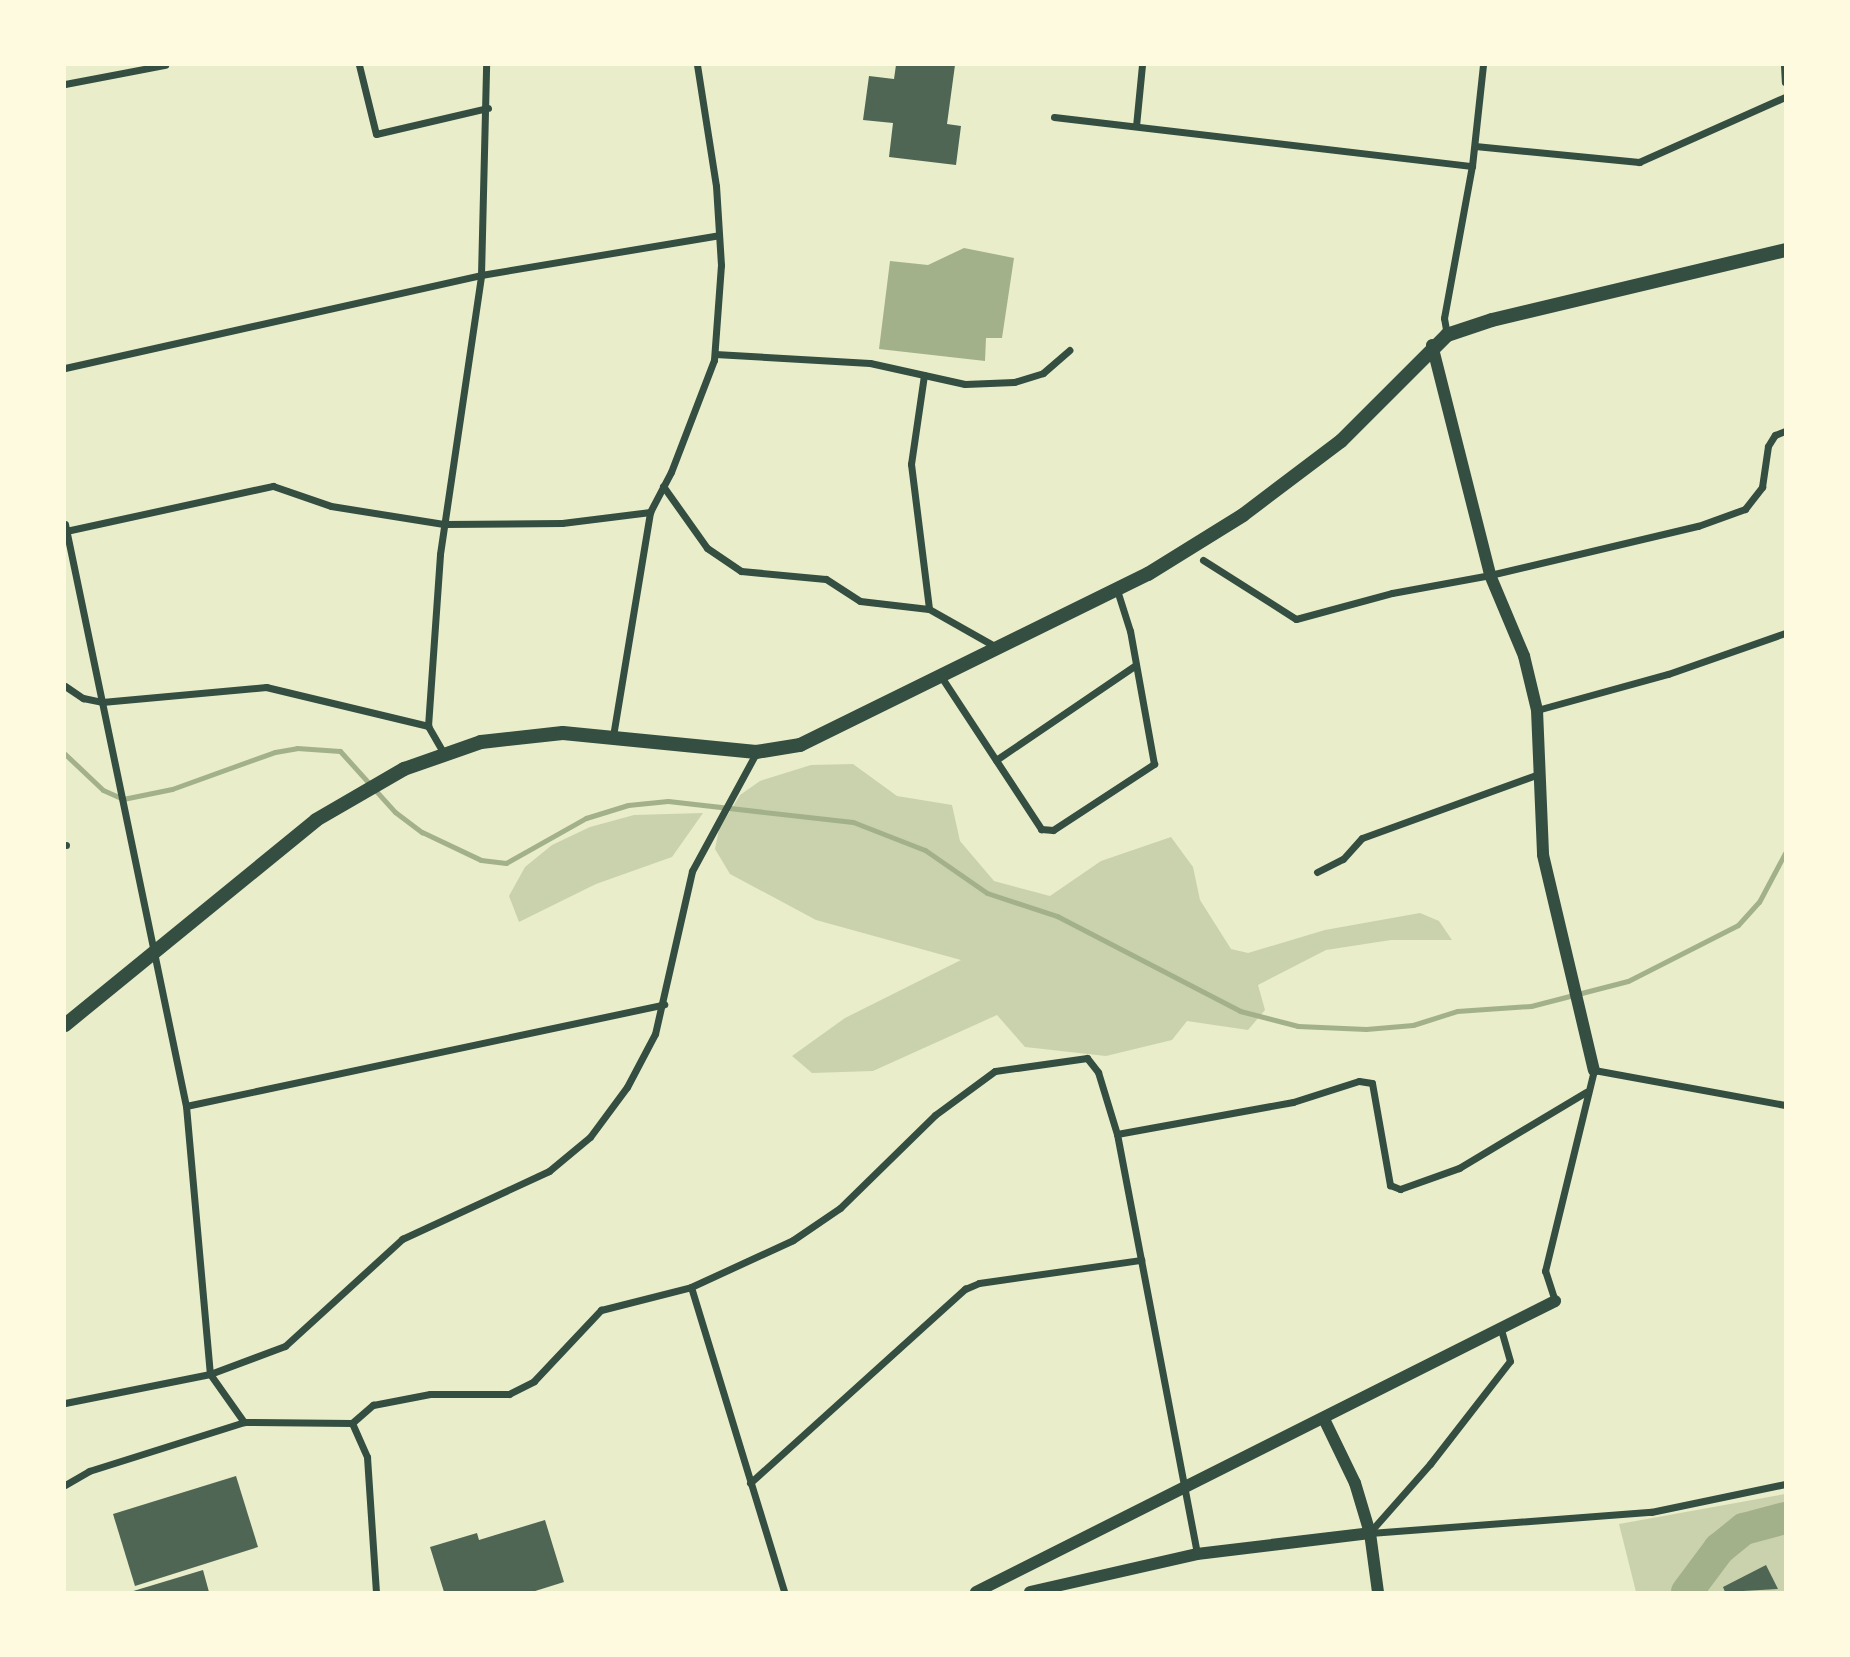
<!DOCTYPE html>
<html>
<head>
<meta charset="utf-8">
<style>
	body { margin:0 }
	#map { position:relative; width:1850px; height:1657px; overflow:hidden; background:#e9edc9; font-family:"Golos Text",sans-serif }
	div>[style] { position:absolute }
	[style*='--x'] { left:calc(var(--x)*1px); top:calc(var(--y)*1px); width:calc(var(--w)*1px); rotate:calc(var(--a)*1deg) }
	.green>* { inset:0; background:#cad2ad }
	.water>* { inset:0; background:#a3b18a }
	.stream>* { height:5px; margin:-2.5px; padding:0 2.5px; transform-origin:2.5px; border-radius:2.5px; background:#a3b18a }
	.river>* { height:32px; margin:-16px; padding:0 16px; transform-origin:16px; border-radius:16px; background:#a3b18a }
	.building>* { inset:0; background:#4f6655 }
	.minor>* { height:7px; margin:-3.5px; padding:0 3.5px; transform-origin:3.5px; border-radius:3.5px; background:#344e41 }
	.tertiary>* { height:12px; margin:-6px; padding:0 6px; transform-origin:6px; border-radius:6px; background:#344e41 }
	.secondary>* { height:14px; margin:-7px; padding:0 7px; transform-origin:7px; border-radius:7px; background:#344e41 }
	span { translate:-50% -50%; white-space:nowrap; text-align:center; line-height:1.15; -webkit-text-stroke:7px #fefae0; paint-order:stroke }
	.frame { position:absolute; inset:0; border:66px solid #fefae0; pointer-events:none }
</style>
</head>
<body>
<div id="map">
	<div class="green">
		<div style="clip-path:polygon(853px 764px,897px 796px,952px 805px,960px 841px,994px 881px,1050px 896px,1101px 861px,1171px 837px,1193px 867px,1200px 900px,1231px 949px,1248px 953px,1325px 930px,1420px 913px,1439px 921px,1452px 940px,1391px 940px,1326px 950px,1258px 985px,1265px 1010px,1248px 1030px,1187px 1021px,1172px 1040px,1106px 1056px,1025px 1047px,997px 1015px,873px 1071px,812px 1073px,792px 1056px,845px 1018px,961px 960px,816px 920px,730px 874px,715px 849px,719px 829px,740px 795px,760px 781px,811px 765px)"></div>
		<div style="clip-path:polygon(703px 813px,672px 857px,596px 884px,519px 922px,509px 896px,525px 867px,552px 845px,590px 827px,634px 815px)"></div>
		<div style="clip-path:polygon(1785px 1494px,1785px 1592px,1636px 1592px,1619px 1524px)"></div>
	</div>
	<div class="water">
		<div style="clip-path:polygon(964px 248px,1014px 258px,1002px 338px,986px 338px,985px 361px,879px 349px,890px 261px,928px 265px)"></div>
	</div>
	<div class="stream">
		<div style="--x:65;--y:754;--w:52;--a:43.5"></div>
		<div style="--x:103;--y:790;--w:22;--a:24"></div>
		<div style="--x:123;--y:799;--w:50;--a:-11.5"></div>
		<div style="--x:172;--y:789;--w:109;--a:-19.8"></div>
		<div style="--x:275;--y:752;--w:22;--a:-10"></div>
		<div style="--x:297;--y:748;--w:43;--a:4"></div>
		<div style="--x:340;--y:751;--w:82;--a:48"></div>
		<div style="--x:395;--y:812;--w:34;--a:37"></div>
		<div style="--x:422;--y:832;--w:65;--a:25.4"></div>
		<div style="--x:481;--y:860;--w:25;--a:7"></div>
		<div style="--x:506;--y:863;--w:92;--a:-29.4"></div>
		<div style="--x:586;--y:818;--w:44;--a:-17.2"></div>
		<div style="--x:628;--y:805;--w:40;--a:-5.7"></div>
		<div style="--x:668;--y:801;--w:186;--a:6.5"></div>
		<div style="--x:853;--y:822;--w:77;--a:21.3"></div>
		<div style="--x:925;--y:850;--w:75;--a:34.7"></div>
		<div style="--x:987;--y:893;--w:74;--a:18.2"></div>
		<div style="--x:1057;--y:916;--w:206;--a:27.4"></div>
		<div style="--x:1240;--y:1011;--w:60;--a:14.5"></div>
		<div style="--x:1298;--y:1026;--w:68;--a:2.5"></div>
		<div style="--x:1366;--y:1029;--w:47;--a:-4.9"></div>
		<div style="--x:1413;--y:1025;--w:46;--a:-17.7"></div>
		<div style="--x:1457;--y:1011;--w:74;--a:-3.9"></div>
		<div style="--x:1531;--y:1006;--w:100;--a:-14.5"></div>
		<div style="--x:1628;--y:981;--w:123;--a:-27"></div>
		<div style="--x:1738;--y:925;--w:31;--a:-48"></div>
		<div style="--x:1759;--y:902;--w:55;--a:-62"></div>
	</div>
	<div class="river">
		<div style="--x:1687;--y:1592;--w:54;--a:-53.3"></div>
		<div style="--x:1719;--y:1549;--w:32;--a:-39"></div>
		<div style="--x:1744;--y:1529;--w:42;--a:-15"></div>
	</div>
	<div class="building">
		<div style="clip-path:polygon(896px 65px,955px 65px,947px 124px,961px 126px,956px 165px,889px 157px,893px 123px,863px 120px,869px 76px,894px 79px)"></div>
		<div style="clip-path:polygon(236px 1476px,258px 1547px,135px 1586px,113px 1514px)"></div>
		<div style="clip-path:polygon(545px 1520px,564px 1582px,532px 1592px,444px 1592px,430px 1547px,477px 1533px,479px 1540px)"></div>
		<div style="clip-path:polygon(1766px 1565px,1778px 1589px,1725px 1592px,1723px 1587px)"></div>
		<div style="clip-path:polygon(203px 1570px,209px 1592px,130px 1592px)"></div>
	</div>
	<div class="minor">
		<div style="--x:359;--y:65;--w:71;--a:76.2"></div>
		<div style="--x:376;--y:134;--w:115;--a:-13.1"></div>
		<div style="--x:1784;--y:65;--w:17;--a:87"></div>
		<div style="--x:65;--y:84;--w:102;--a:-10.8"></div>
		<div style="--x:1054;--y:117;--w:421;--a:6.7"></div>
		<div style="--x:1136;--y:126;--w:61;--a:-84.4"></div>
		<div style="--x:1475;--y:146;--w:165;--a:5.6"></div>
		<div style="--x:1639;--y:162;--w:160;--a:-24"></div>
		<div style="--x:1447;--y:335;--w:17;--a:-100"></div>
		<div style="--x:1444;--y:318;--w:155;--a:-79.6"></div>
		<div style="--x:1472;--y:166;--w:102;--a:-83.8"></div>
		<div style="--x:715;--y:354;--w:155;--a:3.3"></div>
		<div style="--x:870;--y:363;--w:97;--a:12.5"></div>
		<div style="--x:965;--y:384;--w:49;--a:-2.3"></div>
		<div style="--x:1014;--y:382;--w:30;--a:-17"></div>
		<div style="--x:1043;--y:373;--w:35;--a:-41"></div>
		<div style="--x:65;--y:368;--w:426;--a:-12.6"></div>
		<div style="--x:481;--y:275;--w:241;--a:-9.5"></div>
		<div style="--x:924;--y:375;--w:90;--a:98.3"></div>
		<div style="--x:911;--y:464;--w:146;--a:82.9"></div>
		<div style="--x:663;--y:486;--w:76;--a:54.6"></div>
		<div style="--x:707;--y:548;--w:41;--a:34.1"></div>
		<div style="--x:741;--y:571;--w:85;--a:5.4"></div>
		<div style="--x:826;--y:579;--w:40;--a:32.9"></div>
		<div style="--x:860;--y:601;--w:69;--a:6.6"></div>
		<div style="--x:929;--y:609;--w:79;--a:29.5"></div>
		<div style="--x:65;--y:524;--w:594;--a:78.26"></div>
		<div style="--x:186;--y:1106;--w:269;--a:84.9"></div>
		<div style="--x:210;--y:1374;--w:59;--a:54.7"></div>
		<div style="--x:66;--y:531;--w:212;--a:-12.3"></div>
		<div style="--x:273;--y:486;--w:61;--a:19"></div>
		<div style="--x:331;--y:506;--w:114;--a:9.1"></div>
		<div style="--x:444;--y:524;--w:118;--a:-0.5"></div>
		<div style="--x:562;--y:523;--w:89;--a:-7.1"></div>
		<div style="--x:1203;--y:560;--w:110;--a:32.4"></div>
		<div style="--x:1296;--y:619;--w:99;--a:-15.2"></div>
		<div style="--x:1392;--y:593;--w:100;--a:-10.4"></div>
		<div style="--x:1490;--y:575;--w:214;--a:-13.3"></div>
		<div style="--x:1698;--y:526;--w:50;--a:-19.9"></div>
		<div style="--x:1745;--y:509;--w:28;--a:-52"></div>
		<div style="--x:1762;--y:487;--w:41;--a:-81.7"></div>
		<div style="--x:1768;--y:446;--w:13;--a:-58"></div>
		<div style="--x:1775;--y:435;--w:11;--a:-22"></div>
		<div style="--x:942;--y:678;--w:181;--a:56.7"></div>
		<div style="--x:1041;--y:829;--w:12;--a:5"></div>
		<div style="--x:1053;--y:830;--w:121;--a:-33.2"></div>
		<div style="--x:1154;--y:764;--w:135;--a:-100.2"></div>
		<div style="--x:1130;--y:631;--w:43;--a:-107.6"></div>
		<div style="--x:65;--y:686;--w:22;--a:34"></div>
		<div style="--x:83;--y:698;--w:19;--a:12"></div>
		<div style="--x:102;--y:702;--w:165;--a:-5.2"></div>
		<div style="--x:266;--y:687;--w:167;--a:13.5"></div>
		<div style="--x:1537;--y:710;--w:136;--a:-15.4"></div>
		<div style="--x:1668;--y:674;--w:124;--a:-19.3"></div>
		<div style="--x:613;--y:736;--w:227;--a:-80.6"></div>
		<div style="--x:650;--y:512;--w:45;--a:-62.3"></div>
		<div style="--x:671;--y:472;--w:120;--a:-69"></div>
		<div style="--x:714;--y:360;--w:95;--a:-85.8"></div>
		<div style="--x:721;--y:265;--w:79;--a:-93.6"></div>
		<div style="--x:716;--y:186;--w:122;--a:-98.9"></div>
		<div style="--x:443;--y:752;--w:30;--a:-120"></div>
		<div style="--x:428;--y:726;--w:172;--a:-86"></div>
		<div style="--x:440;--y:554;--w:282;--a:-81.6"></div>
		<div style="--x:481;--y:275;--w:210;--a:-88.6"></div>
		<div style="--x:996;--y:760;--w:169;--a:-34.2"></div>
		<div style="--x:65;--y:845;--w:1;--a:0"></div>
		<div style="--x:1317;--y:872;--w:29;--a:-27"></div>
		<div style="--x:1343;--y:859;--w:28;--a:-48"></div>
		<div style="--x:1362;--y:838;--w:188;--a:-19.9"></div>
		<div style="--x:186;--y:1106;--w:489;--a:-12"></div>
		<div style="--x:1117;--y:1134;--w:179;--a:-10.3"></div>
		<div style="--x:1293;--y:1102;--w:69;--a:-17.7"></div>
		<div style="--x:1359;--y:1081;--w:13;--a:9"></div>
		<div style="--x:1372;--y:1083;--w:104;--a:80"></div>
		<div style="--x:1390;--y:1185;--w:11;--a:22"></div>
		<div style="--x:1400;--y:1189;--w:63;--a:-19.6"></div>
		<div style="--x:1459;--y:1168;--w:148;--a:-30.9"></div>
		<div style="--x:691;--y:1287;--w:319;--a:73"></div>
		<div style="--x:1555;--y:1301;--w:32;--a:-108"></div>
		<div style="--x:1545;--y:1271;--w:207;--a:-76.3"></div>
		<div style="--x:1594;--y:1070;--w:194;--a:10.4"></div>
		<div style="--x:65;--y:1403;--w:148;--a:-11.3"></div>
		<div style="--x:210;--y:1374;--w:80;--a:-20.5"></div>
		<div style="--x:285;--y:1346;--w:159;--a:-42.4"></div>
		<div style="--x:402;--y:1239;--w:162;--a:-24.8"></div>
		<div style="--x:549;--y:1171;--w:53;--a:-39.7"></div>
		<div style="--x:590;--y:1137;--w:62;--a:-53.5"></div>
		<div style="--x:627;--y:1087;--w:60;--a:-62.2"></div>
		<div style="--x:655;--y:1034;--w:167;--a:-77.2"></div>
		<div style="--x:692;--y:871;--w:134;--a:-61.5"></div>
		<div style="--x:352;--y:1423;--w:28;--a:-41"></div>
		<div style="--x:373;--y:1405;--w:58;--a:-10.9"></div>
		<div style="--x:430;--y:1394;--w:79;--a:0"></div>
		<div style="--x:509;--y:1394;--w:28;--a:-27"></div>
		<div style="--x:534;--y:1381;--w:98;--a:-46.7"></div>
		<div style="--x:601;--y:1310;--w:93;--a:-14.3"></div>
		<div style="--x:691;--y:1287;--w:112;--a:-24.7"></div>
		<div style="--x:793;--y:1240;--w:57;--a:-34.2"></div>
		<div style="--x:840;--y:1208;--w:133;--a:-44.4"></div>
		<div style="--x:935;--y:1115;--w:74;--a:-36.3"></div>
		<div style="--x:995;--y:1071;--w:93;--a:-8"></div>
		<div style="--x:1087;--y:1058;--w:18;--a:52"></div>
		<div style="--x:1098;--y:1072;--w:65;--a:73"></div>
		<div style="--x:1117;--y:1134;--w:428;--a:79.2"></div>
		<div style="--x:750;--y:1483;--w:290;--a:-42.1"></div>
		<div style="--x:965;--y:1289;--w:15;--a:-23"></div>
		<div style="--x:979;--y:1283;--w:164;--a:-8.1"></div>
		<div style="--x:65;--y:1485;--w:28;--a:-30"></div>
		<div style="--x:89;--y:1471;--w:163;--a:-17.5"></div>
		<div style="--x:244;--y:1422;--w:108;--a:0.5"></div>
		<div style="--x:352;--y:1423;--w:37;--a:66"></div>
		<div style="--x:367;--y:1457;--w:135;--a:86.2"></div>
		<div style="--x:1370;--y:1532;--w:91;--a:-48.6"></div>
		<div style="--x:1430;--y:1464;--w:130;--a:-52.2"></div>
		<div style="--x:1510;--y:1361;--w:33;--a:-106"></div>
		<div style="--x:1370;--y:1533;--w:282;--a:-4.3"></div>
		<div style="--x:1651;--y:1512;--w:137;--a:-11.8"></div>
	</div>
	<div class="tertiary">
		<div style="--x:1432;--y:345;--w:237;--a:75.8"></div>
		<div style="--x:1490;--y:575;--w:88;--a:67.2"></div>
		<div style="--x:1524;--y:656;--w:56;--a:76.5"></div>
		<div style="--x:1537;--y:710;--w:145;--a:87.6"></div>
		<div style="--x:1543;--y:855;--w:221;--a:76.7"></div>
		<div style="--x:1324;--y:1419;--w:71;--a:64.2"></div>
		<div style="--x:1355;--y:1483;--w:52;--a:73.3"></div>
		<div style="--x:1370;--y:1533;--w:60;--a:82.3"></div>
		<div style="--x:976;--y:1592;--w:648;--a:-26.68"></div>
		<div style="--x:1030;--y:1592;--w:171;--a:-12.8"></div>
		<div style="--x:1197;--y:1554;--w:174;--a:-6.9"></div>
	</div>
	<div class="secondary">
		<div style="--x:65;--y:1025;--w:324;--a:-39.2"></div>
		<div style="--x:316;--y:820;--w:102;--a:-30.1"></div>
		<div style="--x:404;--y:769;--w:82;--a:-19.3"></div>
		<div style="--x:481;--y:742;--w:82;--a:-6.3"></div>
		<div style="--x:563;--y:733;--w:194;--a:5.6"></div>
		<div style="--x:756;--y:752;--w:45;--a:-9"></div>
		<div style="--x:800;--y:745;--w:388;--a:-26.2"></div>
		<div style="--x:1148;--y:574;--w:112;--a:-31.8"></div>
		<div style="--x:1243;--y:515;--w:123;--a:-37.1"></div>
		<div style="--x:1341;--y:441;--w:150;--a:-45"></div>
		<div style="--x:1447;--y:335;--w:47;--a:-18.4"></div>
		<div style="--x:1492;--y:320;--w:301;--a:-13.4"></div>
	</div>
	<div class="frame"></div>
</div>
</body>
</html>
